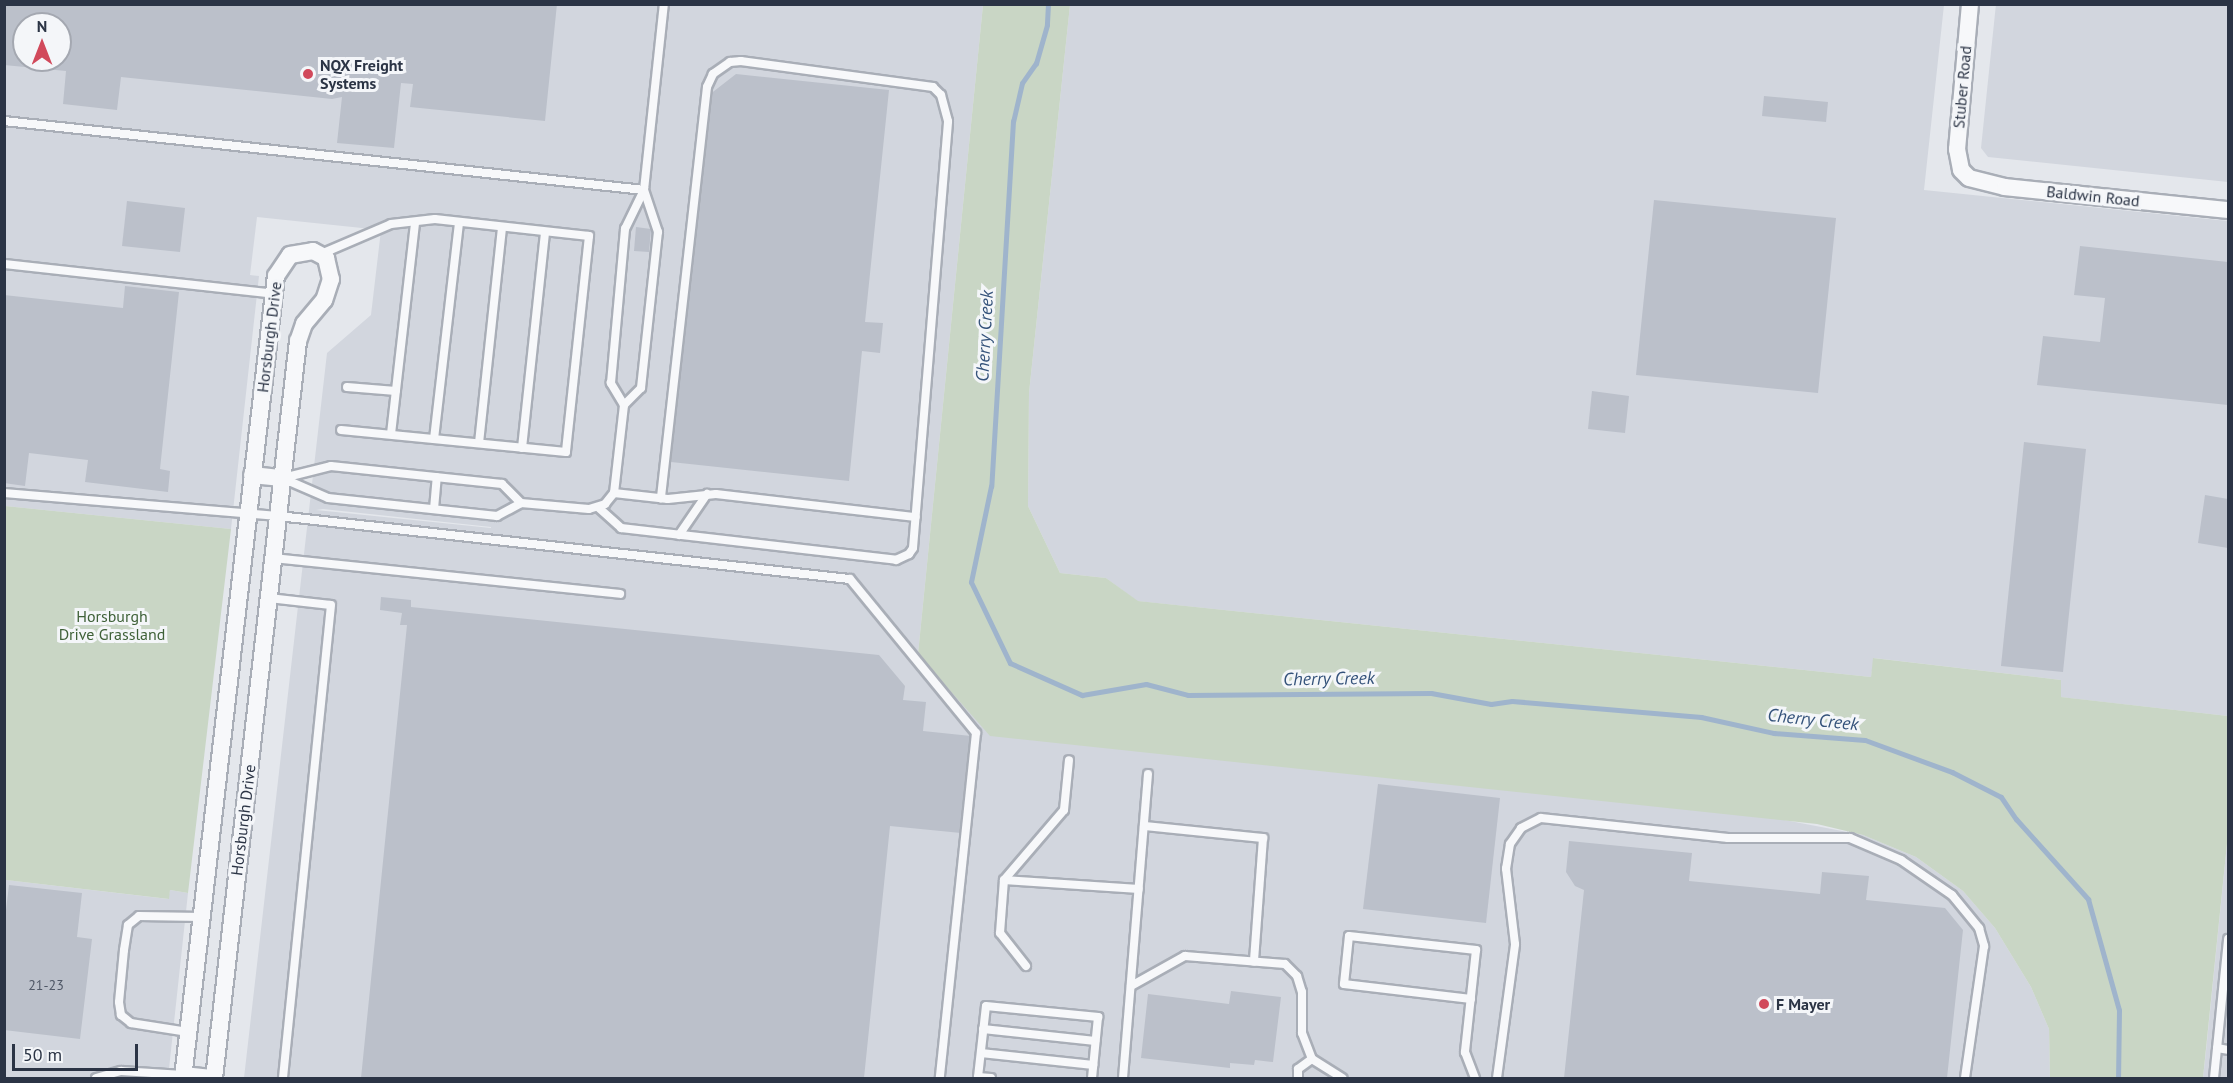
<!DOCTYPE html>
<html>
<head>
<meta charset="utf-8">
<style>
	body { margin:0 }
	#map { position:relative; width:2233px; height:1083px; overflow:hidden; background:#e4e7ec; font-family:"PT Sans",sans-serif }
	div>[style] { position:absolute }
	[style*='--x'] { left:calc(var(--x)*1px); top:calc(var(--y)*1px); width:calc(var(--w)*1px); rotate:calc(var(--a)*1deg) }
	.built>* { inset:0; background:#d2d6de }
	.green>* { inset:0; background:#c9d6c5 }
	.stream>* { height:5px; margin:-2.5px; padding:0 2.5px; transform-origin:2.5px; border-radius:2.5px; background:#9fb4cc }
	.building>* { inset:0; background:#bbc0ca }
	.roads { filter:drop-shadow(2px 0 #a9aeb7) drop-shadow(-2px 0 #a9aeb7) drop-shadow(0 2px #a9aeb7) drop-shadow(0 -2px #a9aeb7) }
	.service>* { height:8px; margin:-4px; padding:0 4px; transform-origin:4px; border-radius:4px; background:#f7f8fa }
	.minor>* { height:16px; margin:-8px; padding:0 8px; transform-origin:8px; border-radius:8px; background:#f7f8fa }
	.dots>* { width:16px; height:16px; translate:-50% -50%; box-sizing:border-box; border:3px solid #f4f6f9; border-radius:50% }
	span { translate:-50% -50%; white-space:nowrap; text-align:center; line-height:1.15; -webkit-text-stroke:6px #f4f6f9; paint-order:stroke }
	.number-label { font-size:14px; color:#4f5766 }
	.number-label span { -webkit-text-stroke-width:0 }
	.poi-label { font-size:16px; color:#2b3445; font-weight:700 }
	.left { translate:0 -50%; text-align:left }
	.street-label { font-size:16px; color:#2b3445 }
	.park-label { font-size:16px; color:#3f6138 }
	.water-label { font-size:18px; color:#34527a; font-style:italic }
	.frame { position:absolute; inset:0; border:6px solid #2b3445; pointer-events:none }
	.north { position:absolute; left:12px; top:12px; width:60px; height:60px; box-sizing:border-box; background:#f4f6f9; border:2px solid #a4a8b1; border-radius:50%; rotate:0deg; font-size:16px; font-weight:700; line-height:24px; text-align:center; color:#2b3445 }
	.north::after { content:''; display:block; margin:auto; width:21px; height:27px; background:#d1495b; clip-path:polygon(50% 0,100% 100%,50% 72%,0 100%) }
	.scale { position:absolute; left:12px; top:1044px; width:126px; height:27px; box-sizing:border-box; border:3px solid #2b3445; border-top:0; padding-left:8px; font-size:18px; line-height:21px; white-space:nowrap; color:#2b3445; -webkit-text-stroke:4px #f4f6f9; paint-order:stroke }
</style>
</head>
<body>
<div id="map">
	<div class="built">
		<div style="clip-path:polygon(1996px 4px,2228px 5px,2228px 182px,1988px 157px,1981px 148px)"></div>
		<div style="clip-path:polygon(evenodd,4px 5px,983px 5px,918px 654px,1863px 835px,1916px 857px,1963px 891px,1995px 928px,2031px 987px,2049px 1029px,2050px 1078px,244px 1078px,327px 353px,371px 315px,381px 230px,257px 217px,250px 275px,259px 276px,231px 529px,5px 506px,4px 5px,24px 24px,60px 24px,60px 60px,24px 60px,24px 24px,4px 5px,323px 509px,491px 527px,491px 528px,316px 510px,323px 509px)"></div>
		<div style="clip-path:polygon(1070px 5px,1944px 5px,1924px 190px,2228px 221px,2228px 716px,2060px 697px,2061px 680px,1874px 658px,1871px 677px,1137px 601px,1106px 578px,1060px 573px,1028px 506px,1029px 393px)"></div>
		<div style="clip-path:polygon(2228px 834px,2228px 1078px,2203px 1078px,2206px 1051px)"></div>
		<div style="clip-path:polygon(6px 880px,168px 899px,170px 890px,188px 893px,168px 1078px,5px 1078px)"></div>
	</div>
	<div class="green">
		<div style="clip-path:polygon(983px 5px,1070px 5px,1029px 393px,1028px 506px,1060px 573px,1106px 578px,1138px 601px,1871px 677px,1873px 658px,2061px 680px,2061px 697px,2228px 716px,2228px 834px,2203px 1078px,2050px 1078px,2049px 1029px,2031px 987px,1995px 928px,1963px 891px,1916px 857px,1863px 835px,1817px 824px,990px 736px,918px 654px)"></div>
		<div style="clip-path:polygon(5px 506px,231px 529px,188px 893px,170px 890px,169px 899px,6px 880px,5px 893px)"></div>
	</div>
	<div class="stream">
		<div style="--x:1048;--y:4;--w:21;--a:93"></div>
		<div style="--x:1047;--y:25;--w:40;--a:106"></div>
		<div style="--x:1036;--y:63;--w:24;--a:125"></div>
		<div style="--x:1022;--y:83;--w:39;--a:103"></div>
		<div style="--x:1013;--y:121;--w:366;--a:93.4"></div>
		<div style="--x:991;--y:486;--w:98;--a:101.8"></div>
		<div style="--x:971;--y:582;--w:90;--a:64.3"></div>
		<div style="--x:1010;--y:663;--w:79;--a:24"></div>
		<div style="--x:1082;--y:695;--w:65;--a:-9.8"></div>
		<div style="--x:1146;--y:684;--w:43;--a:14.7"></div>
		<div style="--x:1188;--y:695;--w:243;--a:-0.5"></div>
		<div style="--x:1431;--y:693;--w:61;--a:10.4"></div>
		<div style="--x:1491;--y:704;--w:21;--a:-8"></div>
		<div style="--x:1512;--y:701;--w:190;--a:4.8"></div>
		<div style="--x:1701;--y:717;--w:75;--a:12.4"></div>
		<div style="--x:1774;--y:733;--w:91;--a:4.4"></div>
		<div style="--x:1865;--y:740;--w:93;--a:20.2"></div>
		<div style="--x:1952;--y:772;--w:55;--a:27"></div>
		<div style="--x:2001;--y:797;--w:27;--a:56"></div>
		<div style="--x:2016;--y:819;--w:108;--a:48"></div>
		<div style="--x:2088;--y:899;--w:115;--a:74.4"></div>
		<div style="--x:2119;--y:1010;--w:68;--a:90.8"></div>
	</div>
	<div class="building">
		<div style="clip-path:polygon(evenodd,4px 4px,557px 4px,545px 121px,410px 107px,413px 84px,401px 83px,394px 148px,337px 143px,342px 97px,332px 99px,121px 77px,117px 110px,63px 104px,66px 71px,4px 65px,4px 4px,24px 24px,60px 24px,60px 60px,24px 60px,24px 24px)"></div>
		<div style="clip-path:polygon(736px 74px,889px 90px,865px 322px,883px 323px,880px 353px,862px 351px,849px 481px,671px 462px,709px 95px)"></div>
		<div style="clip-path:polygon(1764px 96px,1828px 102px,1826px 122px,1762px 116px)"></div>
		<div style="clip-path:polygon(1654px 200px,1836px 218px,1818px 393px,1636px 375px)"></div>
		<div style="clip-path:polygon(127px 201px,185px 208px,180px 252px,122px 246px)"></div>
		<div style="clip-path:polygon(636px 227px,651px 229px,649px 252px,634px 251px)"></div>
		<div style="clip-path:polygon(2080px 246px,2228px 262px,2228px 405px,2037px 385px,2043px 336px,2100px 342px,2105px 298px,2074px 295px)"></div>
		<div style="clip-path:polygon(125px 286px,179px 292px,160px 469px,170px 471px,168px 492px,85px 482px,88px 460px,29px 453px,25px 486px,4px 483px,4px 295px,123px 308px)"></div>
		<div style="clip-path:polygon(1592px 391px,1629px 396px,1625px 433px,1588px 429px)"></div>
		<div style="clip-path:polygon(2024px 442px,2086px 449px,2063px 672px,2001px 666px)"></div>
		<div style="clip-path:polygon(2205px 495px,2228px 499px,2228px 548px,2198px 543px)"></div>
		<div style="clip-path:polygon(381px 597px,411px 600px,411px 607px,879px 655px,905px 686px,903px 700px,926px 702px,923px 731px,971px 736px,961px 833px,890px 826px,864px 1078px,361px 1078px,407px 625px,400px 625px,402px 613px,380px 610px)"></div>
		<div style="clip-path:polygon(1378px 784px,1500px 798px,1486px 923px,1363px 909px)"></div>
		<div style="clip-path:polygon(1569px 841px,1692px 853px,1689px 881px,1820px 894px,1822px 872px,1869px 876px,1866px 900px,1945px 908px,1963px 930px,1947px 1078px,1564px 1078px,1584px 890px,1575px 886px,1566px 872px)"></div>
		<div style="clip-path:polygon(9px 885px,82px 893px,77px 937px,92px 939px,80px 1039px,4px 1030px,4px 926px)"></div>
		<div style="clip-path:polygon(1231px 991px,1281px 997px,1273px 1062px,1255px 1060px,1254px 1065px,1230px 1063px,1230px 1068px,1141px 1058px,1148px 994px,1229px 1004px)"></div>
	</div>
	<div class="roads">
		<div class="service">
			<div style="--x:4;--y:121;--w:644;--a:6.15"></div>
			<div style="--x:644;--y:190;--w:187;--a:-83.9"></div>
			<div style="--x:321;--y:254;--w:76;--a:-23.2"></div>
			<div style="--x:391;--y:224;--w:44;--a:-6.5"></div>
			<div style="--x:435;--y:219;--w:155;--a:6.3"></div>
			<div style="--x:589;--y:236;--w:217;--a:96.1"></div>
			<div style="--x:566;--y:452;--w:226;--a:-174.4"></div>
			<div style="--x:4;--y:264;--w:272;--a:6.3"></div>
			<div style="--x:347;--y:387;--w:49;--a:4.7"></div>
			<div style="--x:624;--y:405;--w:24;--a:-45"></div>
			<div style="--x:641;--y:388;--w:157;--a:-83.8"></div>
			<div style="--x:658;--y:232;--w:44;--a:-108.4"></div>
			<div style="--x:391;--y:434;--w:213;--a:-83.5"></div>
			<div style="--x:434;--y:439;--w:218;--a:-83.4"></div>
			<div style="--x:479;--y:443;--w:217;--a:-83.9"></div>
			<div style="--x:522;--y:448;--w:217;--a:-83.9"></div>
			<div style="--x:282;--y:478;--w:50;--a:23.5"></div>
			<div style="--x:328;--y:498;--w:170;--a:6.1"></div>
			<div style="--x:497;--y:516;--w:27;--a:-28"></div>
			<div style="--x:521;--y:503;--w:68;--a:5"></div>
			<div style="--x:589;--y:509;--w:17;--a:-17"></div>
			<div style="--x:605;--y:504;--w:14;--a:-51"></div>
			<div style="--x:614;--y:493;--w:89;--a:-83.5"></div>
			<div style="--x:624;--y:405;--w:26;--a:-121"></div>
			<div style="--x:611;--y:383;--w:155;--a:-84.8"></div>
			<div style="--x:625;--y:229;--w:43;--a:-64"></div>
			<div style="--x:283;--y:478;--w:49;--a:-14"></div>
			<div style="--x:331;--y:466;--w:172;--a:6"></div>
			<div style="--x:502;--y:484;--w:27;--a:45"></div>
			<div style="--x:4;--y:493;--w:275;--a:4.8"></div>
			<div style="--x:278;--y:516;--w:575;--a:6.29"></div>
			<div style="--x:850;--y:579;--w:199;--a:50.7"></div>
			<div style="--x:976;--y:733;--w:347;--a:96"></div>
			<div style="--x:614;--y:493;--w:54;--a:6.3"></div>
			<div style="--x:668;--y:499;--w:48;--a:-5.9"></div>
			<div style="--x:716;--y:494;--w:201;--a:6.6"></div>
			<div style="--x:599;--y:508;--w:30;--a:42"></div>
			<div style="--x:621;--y:528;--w:277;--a:6.6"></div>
			<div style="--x:896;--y:560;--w:14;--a:-25"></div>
			<div style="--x:909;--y:554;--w:7;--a:-56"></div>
			<div style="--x:913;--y:548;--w:428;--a:-85.3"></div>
			<div style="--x:948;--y:121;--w:27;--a:-105"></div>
			<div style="--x:941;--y:95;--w:11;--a:-135"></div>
			<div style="--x:933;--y:87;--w:194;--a:-172.3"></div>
			<div style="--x:741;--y:61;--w:11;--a:175"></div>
			<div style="--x:730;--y:62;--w:21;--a:145"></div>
			<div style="--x:713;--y:74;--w:14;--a:115"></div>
			<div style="--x:707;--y:87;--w:414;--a:96.4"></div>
			<div style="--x:434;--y:509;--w:32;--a:-85"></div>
			<div style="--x:679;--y:535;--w:50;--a:-55.7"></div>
			<div style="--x:273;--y:558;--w:349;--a:5.9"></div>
			<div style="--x:269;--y:598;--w:62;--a:6.4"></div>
			<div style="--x:331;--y:605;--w:475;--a:95.8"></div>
			<div style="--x:1144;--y:826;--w:120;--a:5.8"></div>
			<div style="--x:1263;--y:838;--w:124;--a:94.2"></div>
			<div style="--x:1004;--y:880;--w:135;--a:3.8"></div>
			<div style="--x:1026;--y:966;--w:42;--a:-128.2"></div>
			<div style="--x:1000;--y:933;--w:53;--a:-85.7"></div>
			<div style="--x:1004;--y:880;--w:92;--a:-49.4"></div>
			<div style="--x:1064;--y:810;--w:50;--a:-84.3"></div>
			<div style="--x:1131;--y:986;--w:62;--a:-29.1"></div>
			<div style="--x:1185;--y:956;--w:100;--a:4.6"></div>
			<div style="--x:1285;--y:964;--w:17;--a:45"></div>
			<div style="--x:1297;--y:976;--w:17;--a:73"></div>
			<div style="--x:1302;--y:992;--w:41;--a:90"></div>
			<div style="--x:1302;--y:1033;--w:28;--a:69"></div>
			<div style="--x:1312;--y:1059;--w:36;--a:32"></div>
			<div style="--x:1471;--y:999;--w:128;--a:-173.3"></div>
			<div style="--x:1344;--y:984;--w:48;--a:-84.1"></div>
			<div style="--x:1349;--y:936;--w:128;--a:6.3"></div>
			<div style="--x:1476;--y:950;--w:103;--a:96.2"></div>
			<div style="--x:1465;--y:1052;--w:28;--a:69"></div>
			<div style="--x:983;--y:1029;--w:113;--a:6.1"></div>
			<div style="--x:188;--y:1032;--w:58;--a:-171"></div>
			<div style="--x:131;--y:1023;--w:13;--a:-141"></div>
			<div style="--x:121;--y:1015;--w:13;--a:-99"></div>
			<div style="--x:119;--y:1002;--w:52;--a:-84.5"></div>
			<div style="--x:124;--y:950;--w:25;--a:-81"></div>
			<div style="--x:128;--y:925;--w:14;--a:-39"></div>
			<div style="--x:139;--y:916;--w:63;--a:0.9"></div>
			<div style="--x:2217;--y:1048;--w:11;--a:10"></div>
			<div style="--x:981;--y:1053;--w:113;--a:6.1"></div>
			<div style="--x:96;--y:1078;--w:26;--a:-16"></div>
			<div style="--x:121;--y:1071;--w:62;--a:3.7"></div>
			<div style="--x:991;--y:1078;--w:13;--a:-176"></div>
			<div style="--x:978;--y:1077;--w:71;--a:-83.6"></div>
			<div style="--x:986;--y:1006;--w:113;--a:5.6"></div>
			<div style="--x:1098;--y:1017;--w:61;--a:95.6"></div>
			<div style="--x:1123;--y:1078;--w:305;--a:-85.3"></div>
			<div style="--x:1298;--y:1078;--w:9;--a:-90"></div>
			<div style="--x:1298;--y:1069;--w:17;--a:-36"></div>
			<div style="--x:1497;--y:1078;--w:135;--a:-82.3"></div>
			<div style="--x:1515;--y:944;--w:76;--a:-96.8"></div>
			<div style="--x:1506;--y:869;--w:25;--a:-81"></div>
			<div style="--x:1510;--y:844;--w:19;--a:-55"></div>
			<div style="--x:1521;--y:828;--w:22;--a:-27"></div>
			<div style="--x:1541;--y:818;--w:188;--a:6.1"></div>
			<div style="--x:1728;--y:838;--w:122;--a:0"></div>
			<div style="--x:1850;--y:838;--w:56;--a:23.3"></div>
			<div style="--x:1901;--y:860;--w:62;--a:34.5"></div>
			<div style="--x:1952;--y:895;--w:43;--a:50.7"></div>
			<div style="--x:1979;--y:928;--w:19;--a:74"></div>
			<div style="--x:1984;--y:946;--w:133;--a:98.2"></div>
			<div style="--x:2214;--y:1078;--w:140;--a:-84.2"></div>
		</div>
		<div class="minor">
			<div style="--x:1970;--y:4;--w:146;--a:95.1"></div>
			<div style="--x:1957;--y:149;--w:21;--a:79"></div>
			<div style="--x:1961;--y:170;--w:11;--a:45"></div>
			<div style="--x:1969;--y:178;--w:37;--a:14"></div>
			<div style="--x:2005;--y:187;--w:224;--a:5.9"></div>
			<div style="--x:252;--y:475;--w:30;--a:6"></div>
			<div style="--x:183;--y:1075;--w:31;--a:6"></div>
			<div style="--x:183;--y:1078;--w:807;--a:-83.39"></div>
			<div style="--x:276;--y:276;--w:25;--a:-56"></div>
			<div style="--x:290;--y:255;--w:23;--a:-10"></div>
			<div style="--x:313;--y:251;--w:15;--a:28"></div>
			<div style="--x:326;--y:258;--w:22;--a:77"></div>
			<div style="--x:331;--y:279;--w:22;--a:108"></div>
			<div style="--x:324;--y:300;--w:31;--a:130"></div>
			<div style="--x:304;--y:324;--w:18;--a:109"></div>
			<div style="--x:298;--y:341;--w:742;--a:96.5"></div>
		</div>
	</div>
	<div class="dots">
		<div style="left:308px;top:74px;background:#d1495b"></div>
		<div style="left:1764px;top:1004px;background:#d1495b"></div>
	</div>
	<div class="number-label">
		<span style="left:46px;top:985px">21-23</span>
	</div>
	<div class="poi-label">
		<span class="left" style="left:320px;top:74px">NQX Freight<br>Systems</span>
		<span class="left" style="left:1776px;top:1004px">F Mayer</span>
	</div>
	<div class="street-label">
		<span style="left:1962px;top:87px;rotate:-85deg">Stuber Road</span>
		<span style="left:2093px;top:196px;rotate:6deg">Baldwin Road</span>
		<span style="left:269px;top:337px;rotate:-83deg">Horsburgh Drive</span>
		<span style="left:243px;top:820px;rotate:-83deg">Horsburgh Drive</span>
	</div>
	<div class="park-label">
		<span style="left:112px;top:625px">Horsburgh<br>Drive Grassland</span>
	</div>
	<div class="water-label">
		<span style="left:985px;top:336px;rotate:-87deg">Cherry Creek</span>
		<span style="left:1329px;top:679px;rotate:-1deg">Cherry Creek</span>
		<span style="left:1813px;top:720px;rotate:6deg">Cherry Creek</span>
	</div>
	<div class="frame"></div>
	<div class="north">N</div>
	<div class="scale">50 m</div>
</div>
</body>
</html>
